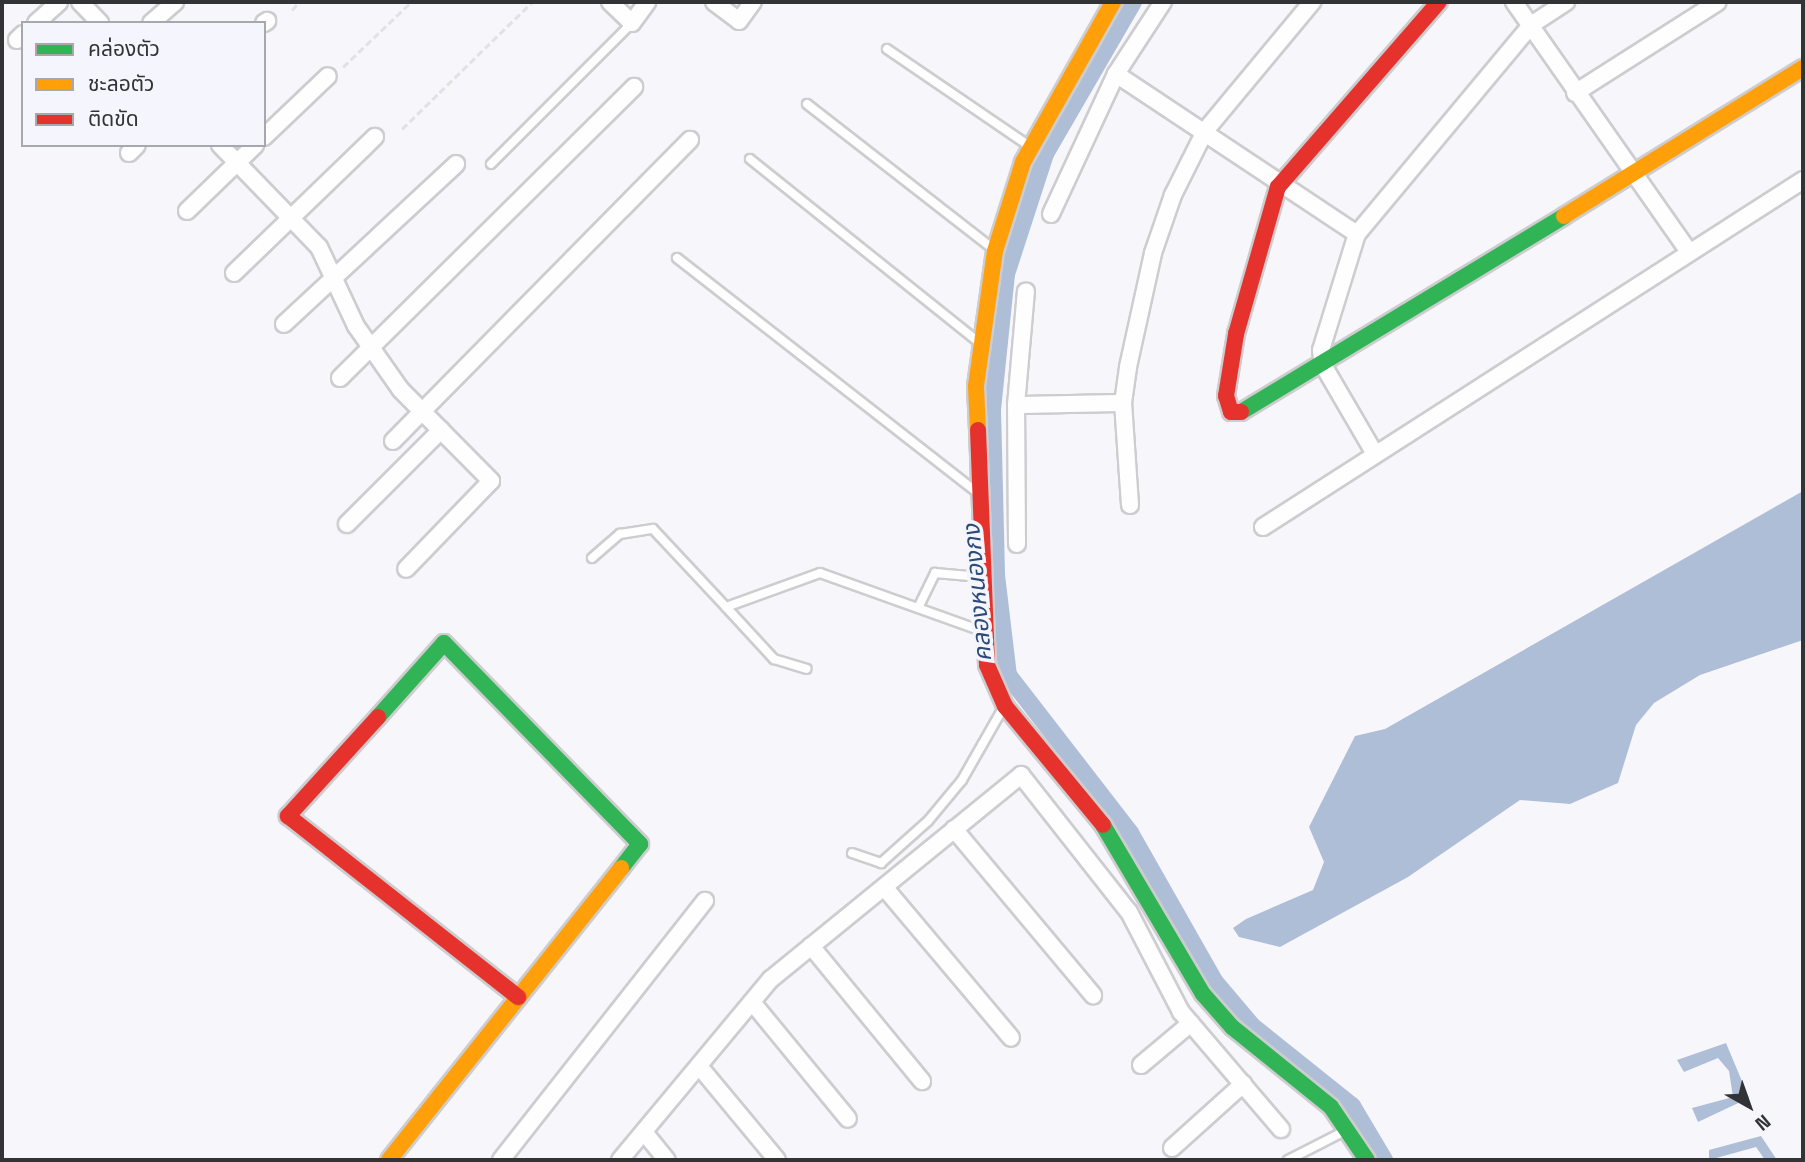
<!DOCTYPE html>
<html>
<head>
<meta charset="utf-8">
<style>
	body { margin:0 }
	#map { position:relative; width:1805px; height:1162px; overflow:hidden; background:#f7f7fb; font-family:"Space Grotesk","Noto Sans Thai",sans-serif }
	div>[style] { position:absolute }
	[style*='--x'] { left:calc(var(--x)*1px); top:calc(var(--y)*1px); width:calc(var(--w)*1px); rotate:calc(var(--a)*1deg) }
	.water>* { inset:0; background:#aebed7 }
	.canal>* { height:18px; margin:-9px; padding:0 9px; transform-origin:9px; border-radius:9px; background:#aebed7 }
	.path>* { height:2.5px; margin-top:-1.25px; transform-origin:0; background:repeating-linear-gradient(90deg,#e2e2e3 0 7px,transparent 0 10.5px) }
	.roads { filter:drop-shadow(2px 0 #cdcdd0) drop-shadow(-2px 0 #cdcdd0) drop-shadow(0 2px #cdcdd0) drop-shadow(0 -2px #cdcdd0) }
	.lane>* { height:8px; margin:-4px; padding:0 4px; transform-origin:4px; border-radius:4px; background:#fefefe }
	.street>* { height:16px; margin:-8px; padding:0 8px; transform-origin:8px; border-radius:8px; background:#fefefe }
	.fast>* { height:16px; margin:-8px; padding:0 8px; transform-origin:8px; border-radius:8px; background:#30b455 }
	.slow>* { height:16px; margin:-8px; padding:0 8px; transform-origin:8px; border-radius:8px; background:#ff9f0a }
	.jam>* { height:16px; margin:-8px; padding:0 8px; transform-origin:8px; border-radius:8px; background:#e5322d }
	span { translate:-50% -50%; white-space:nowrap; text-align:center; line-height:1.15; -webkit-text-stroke:7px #f5f6fd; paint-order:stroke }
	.water-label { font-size:24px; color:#2b4b79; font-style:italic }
	.frame { position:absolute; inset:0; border:4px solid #323335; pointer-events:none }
	.legend { position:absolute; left:21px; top:21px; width:245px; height:126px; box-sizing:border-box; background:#f5f6fd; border:2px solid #a7a8ad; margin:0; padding:9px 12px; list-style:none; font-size:21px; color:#323335 }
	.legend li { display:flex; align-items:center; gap:14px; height:35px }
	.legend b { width:35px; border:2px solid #a7a8ad }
	.north { position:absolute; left:1714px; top:1071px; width:70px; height:70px; -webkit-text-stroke:5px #f5f6fd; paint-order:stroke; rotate:140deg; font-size:19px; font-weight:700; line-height:28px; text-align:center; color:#323335 }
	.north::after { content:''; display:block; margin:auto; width:24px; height:32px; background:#323335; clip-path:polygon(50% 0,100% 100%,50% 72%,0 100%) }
</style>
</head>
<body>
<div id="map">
	<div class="water">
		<div style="clip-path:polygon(1803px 491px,1803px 640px,1700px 675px,1654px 703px,1636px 725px,1618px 783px,1570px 804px,1520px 800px,1408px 877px,1280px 947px,1239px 937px,1233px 928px,1246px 919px,1313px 890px,1324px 862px,1309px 827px,1355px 736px,1385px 729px)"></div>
		<div style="clip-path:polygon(1726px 1043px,1749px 1098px,1698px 1122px,1692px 1108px,1733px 1097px,1729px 1071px,1718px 1058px,1684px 1072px,1677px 1060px)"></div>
		<div style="clip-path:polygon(1761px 1136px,1777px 1160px,1765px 1160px,1756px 1147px,1709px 1160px,1709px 1150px)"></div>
	</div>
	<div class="canal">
		<div style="--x:1133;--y:2;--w:176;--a:120.1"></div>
		<div style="--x:1045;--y:154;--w:126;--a:108"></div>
		<div style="--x:1006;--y:274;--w:136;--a:95.9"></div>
		<div style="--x:992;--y:409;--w:166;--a:88.6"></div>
		<div style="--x:996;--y:575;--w:101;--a:83.2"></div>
		<div style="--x:1008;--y:675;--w:200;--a:52.3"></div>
		<div style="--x:1130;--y:833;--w:170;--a:60.4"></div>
		<div style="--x:1214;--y:981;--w:59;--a:49.8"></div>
		<div style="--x:1252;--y:1026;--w:128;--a:38.7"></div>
		<div style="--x:1352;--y:1106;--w:63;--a:59.3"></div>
	</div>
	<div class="path">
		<div style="--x:292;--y:10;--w:11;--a:-49"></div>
		<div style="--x:343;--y:67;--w:94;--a:-43.7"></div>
		<div style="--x:402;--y:129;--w:182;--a:-44.3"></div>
	</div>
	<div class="roads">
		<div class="lane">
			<div style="--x:887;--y:49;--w:172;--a:34.3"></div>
			<div style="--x:807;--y:104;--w:236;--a:37.9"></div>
			<div style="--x:750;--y:159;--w:295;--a:38.7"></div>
			<div style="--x:491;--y:164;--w:199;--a:-45"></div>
			<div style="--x:677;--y:258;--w:378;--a:38"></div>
			<div style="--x:592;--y:558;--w:37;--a:-41"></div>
			<div style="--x:620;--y:534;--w:33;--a:-9"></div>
			<div style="--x:653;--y:529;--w:107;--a:46.9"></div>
			<div style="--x:726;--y:607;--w:100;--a:-19.9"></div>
			<div style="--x:820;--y:573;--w:172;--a:19.7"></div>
			<div style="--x:919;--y:606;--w:37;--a:-64"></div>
			<div style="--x:935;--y:573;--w:46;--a:5"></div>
			<div style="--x:726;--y:607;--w:71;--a:47.3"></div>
			<div style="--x:774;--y:659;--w:34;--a:17"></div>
			<div style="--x:852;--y:853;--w:31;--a:19"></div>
			<div style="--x:881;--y:863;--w:63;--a:-41.8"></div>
			<div style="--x:928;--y:821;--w:53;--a:-50.3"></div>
			<div style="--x:962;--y:780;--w:83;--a:-60.3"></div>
			<div style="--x:1288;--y:1160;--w:62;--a:-27"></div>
		</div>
		<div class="street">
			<div style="--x:80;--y:2;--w:29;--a:46"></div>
			<div style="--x:610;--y:2;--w:30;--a:44"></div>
			<div style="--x:632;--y:23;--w:26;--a:-54"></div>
			<div style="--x:714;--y:2;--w:31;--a:37"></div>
			<div style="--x:739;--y:21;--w:24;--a:-54"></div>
			<div style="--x:1514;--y:2;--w:305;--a:55"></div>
			<div style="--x:36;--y:23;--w:31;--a:-42"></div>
			<div style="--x:151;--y:23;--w:32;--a:-41"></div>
			<div style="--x:264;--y:23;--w:4;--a:-34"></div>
			<div style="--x:17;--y:40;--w:8;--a:-45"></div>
			<div style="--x:1116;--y:74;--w:289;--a:33.6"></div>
			<div style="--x:1575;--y:93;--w:169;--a:-32.5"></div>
			<div style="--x:264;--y:137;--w:88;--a:-43.6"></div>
			<div style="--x:220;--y:145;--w:142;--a:45.9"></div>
			<div style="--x:319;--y:247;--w:87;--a:64.9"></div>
			<div style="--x:356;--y:326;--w:78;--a:54.9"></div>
			<div style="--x:401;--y:390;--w:128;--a:45.3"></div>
			<div style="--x:491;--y:481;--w:122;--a:134"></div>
			<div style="--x:129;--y:153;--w:11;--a:-45"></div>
			<div style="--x:187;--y:211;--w:95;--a:-44.1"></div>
			<div style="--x:1051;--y:214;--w:154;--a:-65.1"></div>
			<div style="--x:1116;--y:74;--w:86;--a:-56.9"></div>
			<div style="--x:234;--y:273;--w:196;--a:-44"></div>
			<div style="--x:284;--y:324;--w:235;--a:-42.9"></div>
			<div style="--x:340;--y:378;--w:414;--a:-44.7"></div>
			<div style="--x:1016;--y:405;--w:107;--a:-1.1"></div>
			<div style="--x:393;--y:441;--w:423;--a:-45.4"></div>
			<div style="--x:1375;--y:454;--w:103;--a:-120.3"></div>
			<div style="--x:1323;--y:365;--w:15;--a:-98"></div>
			<div style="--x:1321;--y:350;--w:121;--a:-72.8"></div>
			<div style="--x:1357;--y:234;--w:272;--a:-50.2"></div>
			<div style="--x:1531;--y:25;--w:42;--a:-33.3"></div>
			<div style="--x:1130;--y:505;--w:102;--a:-93.9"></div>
			<div style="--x:1123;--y:403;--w:36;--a:-82"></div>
			<div style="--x:1128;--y:367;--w:117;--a:-77.6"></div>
			<div style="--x:1153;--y:253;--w:61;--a:-71"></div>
			<div style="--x:1173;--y:195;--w:72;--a:-63.4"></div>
			<div style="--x:1205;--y:131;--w:168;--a:-50.3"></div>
			<div style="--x:347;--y:524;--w:133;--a:-45"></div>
			<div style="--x:1263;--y:527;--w:642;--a:-32.72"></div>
			<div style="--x:1017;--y:544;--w:139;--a:-90.4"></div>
			<div style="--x:1016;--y:405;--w:114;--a:-85"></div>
			<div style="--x:954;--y:829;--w:217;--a:50.1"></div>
			<div style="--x:884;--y:887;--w:197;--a:49.9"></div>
			<div style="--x:811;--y:946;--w:175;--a:50.6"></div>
			<div style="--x:752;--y:1002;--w:151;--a:50.6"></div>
			<div style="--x:1141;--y:1065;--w:65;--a:-40"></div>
			<div style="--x:699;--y:1066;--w:122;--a:50.3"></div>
			<div style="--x:644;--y:1132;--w:36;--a:51"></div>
			<div style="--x:1172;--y:1148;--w:96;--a:-42"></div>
			<div style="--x:501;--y:1160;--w:330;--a:-51.8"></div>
			<div style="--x:620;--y:1160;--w:236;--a:-50.2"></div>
			<div style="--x:771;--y:979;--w:323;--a:-39.2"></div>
			<div style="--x:1021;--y:775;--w:174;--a:51.8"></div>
			<div style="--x:1129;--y:912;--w:113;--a:62.5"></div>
			<div style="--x:1181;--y:1012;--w:154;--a:49.5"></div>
		</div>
		<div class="fast">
			<div style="--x:1241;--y:412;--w:378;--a:-31.2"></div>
			<div style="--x:378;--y:717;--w:99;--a:-48.3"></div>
			<div style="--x:444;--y:643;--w:281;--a:45.7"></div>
			<div style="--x:640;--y:844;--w:31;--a:128"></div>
			<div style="--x:1103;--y:825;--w:196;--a:59.4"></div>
			<div style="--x:1203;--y:994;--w:44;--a:48.7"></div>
			<div style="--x:1232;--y:1027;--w:127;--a:38.9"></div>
			<div style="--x:1331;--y:1107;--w:64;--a:55.8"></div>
		</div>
		<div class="slow">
			<div style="--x:1564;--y:216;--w:281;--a:-31.8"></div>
			<div style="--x:978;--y:430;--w:44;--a:-92.6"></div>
			<div style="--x:976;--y:386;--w:136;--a:-82"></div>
			<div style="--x:995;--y:251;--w:93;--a:-72.5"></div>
			<div style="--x:1023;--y:162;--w:184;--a:-60.6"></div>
			<div style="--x:389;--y:1160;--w:373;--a:-51.5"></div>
		</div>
		<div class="jam">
			<div style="--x:1241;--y:412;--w:10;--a:180"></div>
			<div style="--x:1231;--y:412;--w:17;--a:-107"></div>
			<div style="--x:1226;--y:396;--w:63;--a:-80.8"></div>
			<div style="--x:1236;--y:334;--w:153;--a:-74.1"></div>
			<div style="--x:1278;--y:187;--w:245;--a:-49"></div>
			<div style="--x:978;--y:430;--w:235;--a:87.8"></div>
			<div style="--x:987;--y:665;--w:45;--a:66.3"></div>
			<div style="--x:1005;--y:706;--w:154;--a:50.5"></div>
			<div style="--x:378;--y:717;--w:134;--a:132.3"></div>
			<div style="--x:288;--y:816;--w:293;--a:38.2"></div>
		</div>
	</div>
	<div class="water-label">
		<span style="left:977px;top:593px;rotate:-95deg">คลองหนองกง</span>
	</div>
	<div class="frame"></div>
	<ul class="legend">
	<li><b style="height:9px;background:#30b455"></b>คล่องตัว</li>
	<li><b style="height:9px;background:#ff9f0a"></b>ชะลอตัว</li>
	<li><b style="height:9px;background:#e5322d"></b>ติดขัด</li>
	</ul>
	<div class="north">N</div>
</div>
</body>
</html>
